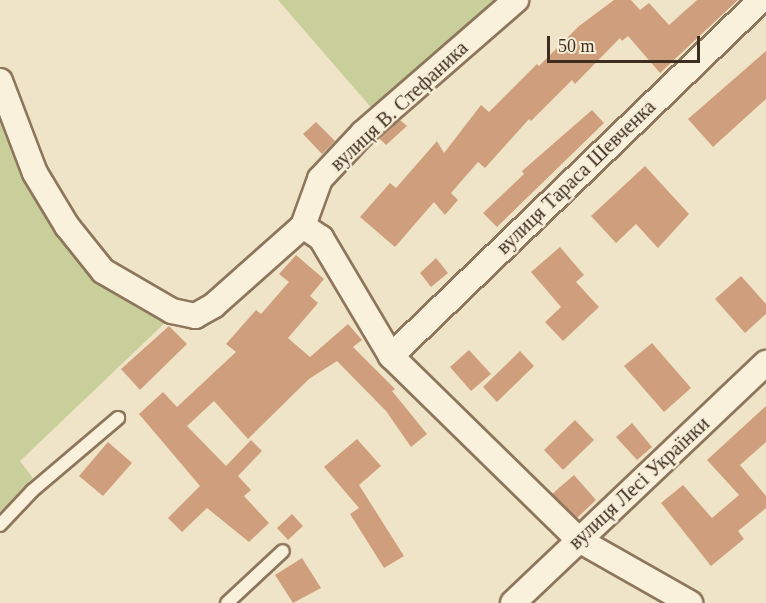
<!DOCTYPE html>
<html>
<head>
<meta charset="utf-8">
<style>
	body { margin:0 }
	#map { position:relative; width:766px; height:603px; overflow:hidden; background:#f0e4c8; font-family:"Times New Roman",serif }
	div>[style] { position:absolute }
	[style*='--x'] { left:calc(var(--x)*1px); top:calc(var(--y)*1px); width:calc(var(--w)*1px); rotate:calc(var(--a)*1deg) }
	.green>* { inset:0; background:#c9cf9b }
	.building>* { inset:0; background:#cf9f7d }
	.roads { filter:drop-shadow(2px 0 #8d765c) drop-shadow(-2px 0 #8d765c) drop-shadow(0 2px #8d765c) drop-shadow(0 -2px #8d765c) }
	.lane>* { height:12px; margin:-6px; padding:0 6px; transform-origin:6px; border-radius:6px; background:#faf1dc }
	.street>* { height:24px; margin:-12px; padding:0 12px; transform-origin:12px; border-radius:12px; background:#faf1dc }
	span { translate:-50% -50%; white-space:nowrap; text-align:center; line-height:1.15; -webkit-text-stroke:4.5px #f7eed8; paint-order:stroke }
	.street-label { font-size:20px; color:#3d2e20 }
	.scale { position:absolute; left:547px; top:36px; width:153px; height:27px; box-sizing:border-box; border:3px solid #3d2e20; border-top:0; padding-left:8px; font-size:18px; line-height:21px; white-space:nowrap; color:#3d2e20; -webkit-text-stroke:4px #f7eed8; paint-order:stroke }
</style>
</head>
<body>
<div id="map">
	<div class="green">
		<div style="clip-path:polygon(278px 0,503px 0,375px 112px)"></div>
		<div style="clip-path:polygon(0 94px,57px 226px,169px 319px,20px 461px,33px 478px,0 512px)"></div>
	</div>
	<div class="building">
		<div style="clip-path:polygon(614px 0,631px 0,640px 10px,649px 3px,669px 25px,697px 0,738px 0,660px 73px,628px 36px,622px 41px,620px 38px,575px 84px,572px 80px,531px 121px,529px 119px,485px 168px,478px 162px,451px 193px,458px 200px,445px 215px,434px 202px,395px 247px,360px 217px,390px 183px,396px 188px,437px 141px,444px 153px,481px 105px,489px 112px,537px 64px,539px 66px,579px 26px)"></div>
		<div style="clip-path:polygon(766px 51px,766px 99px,713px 147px,688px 119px)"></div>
		<div style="clip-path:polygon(592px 110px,604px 123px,497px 227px,483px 213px,524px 174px,522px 171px)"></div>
		<div style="clip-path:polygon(400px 120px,407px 126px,386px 145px,379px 138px)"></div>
		<div style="clip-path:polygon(316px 122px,335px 141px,322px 154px,303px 134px)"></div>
		<div style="clip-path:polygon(645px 166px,689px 214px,658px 248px,636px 224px,616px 243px,591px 216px)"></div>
		<div style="clip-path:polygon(560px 247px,584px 275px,576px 282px,599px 307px,563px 341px,545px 322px,561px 307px,531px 272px)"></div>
		<div style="clip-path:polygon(296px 255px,324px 279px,310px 296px,318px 303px,288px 338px,310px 357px,348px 324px,362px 340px,353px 347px,395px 389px,392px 391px,427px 434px,411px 447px,386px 411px,337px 361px,309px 379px,248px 439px,214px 401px,187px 426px,226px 466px,251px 440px,262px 451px,238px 476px,251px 490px,244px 496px,269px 523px,249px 542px,207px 508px,182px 532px,168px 518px,200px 486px,139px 414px,163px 392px,177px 407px,236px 352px,226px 344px,256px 310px,261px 314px,289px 282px,279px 274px)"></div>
		<div style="clip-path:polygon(436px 258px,448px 273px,431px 287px,420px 273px)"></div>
		<div style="clip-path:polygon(741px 276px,766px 304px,766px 314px,745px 333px,715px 299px)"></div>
		<div style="clip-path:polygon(169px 326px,187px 344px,140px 390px,121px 369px)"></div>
		<div style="clip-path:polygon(652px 343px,691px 388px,664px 412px,624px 366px)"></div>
		<div style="clip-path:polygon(469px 350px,491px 374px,471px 391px,450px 367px)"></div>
		<div style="clip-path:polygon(520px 351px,534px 366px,497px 402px,483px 387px)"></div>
		<div style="clip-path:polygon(766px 406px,766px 442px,740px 465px,766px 496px,766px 508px,738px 531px,744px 539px,711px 566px,661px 503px,683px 485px,712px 518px,739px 495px,707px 460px)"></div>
		<div style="clip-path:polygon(575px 420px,594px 440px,563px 470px,544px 450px)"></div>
		<div style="clip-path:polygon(632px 423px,652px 447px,637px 460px,616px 437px)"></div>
		<div style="clip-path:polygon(357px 439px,381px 466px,359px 485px,404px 556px,384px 568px,350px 514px,359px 508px,324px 467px)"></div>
		<div style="clip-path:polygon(108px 442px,132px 463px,103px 496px,79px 476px)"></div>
		<div style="clip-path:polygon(574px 475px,596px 500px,577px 518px,552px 494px)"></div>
		<div style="clip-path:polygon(292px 514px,303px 526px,288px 540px,277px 528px)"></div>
		<div style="clip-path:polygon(302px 558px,321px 588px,293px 603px,275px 575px)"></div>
	</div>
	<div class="roads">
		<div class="lane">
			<div style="--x:0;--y:525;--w:47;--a:-46.7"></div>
			<div style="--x:32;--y:491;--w:113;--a:-40.3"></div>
			<div style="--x:227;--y:603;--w:76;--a:-42.9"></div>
		</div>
		<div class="street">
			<div style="--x:0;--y:81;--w:98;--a:69.2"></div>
			<div style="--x:35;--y:173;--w:62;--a:58.9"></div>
			<div style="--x:67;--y:226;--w:58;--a:51.3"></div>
			<div style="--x:103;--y:271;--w:80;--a:30.1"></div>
			<div style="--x:172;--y:311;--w:24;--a:12"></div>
			<div style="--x:195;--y:316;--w:21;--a:-29"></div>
			<div style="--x:213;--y:306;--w:120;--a:-41.6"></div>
			<div style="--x:303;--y:226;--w:50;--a:-70.1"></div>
			<div style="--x:320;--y:179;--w:63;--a:-46.9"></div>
			<div style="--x:363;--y:133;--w:203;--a:-41"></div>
			<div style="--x:303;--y:226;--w:22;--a:34"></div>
			<div style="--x:321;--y:238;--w:137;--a:59.3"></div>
			<div style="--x:391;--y:356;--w:263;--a:44.4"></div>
			<div style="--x:579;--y:540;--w:128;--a:29.6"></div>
			<div style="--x:391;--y:356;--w:513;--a:-43.9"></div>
			<div style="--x:513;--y:603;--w:349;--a:-43.5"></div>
		</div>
	</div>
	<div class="street-label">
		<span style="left:399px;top:106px;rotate:-43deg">вулиця В. Стефаника</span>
		<span style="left:576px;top:177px;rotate:-44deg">вулиця Тараса Шевченка</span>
		<span style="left:639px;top:483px;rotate:-43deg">вулиця Лесі Українки</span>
	</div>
	<div class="scale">50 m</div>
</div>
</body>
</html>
